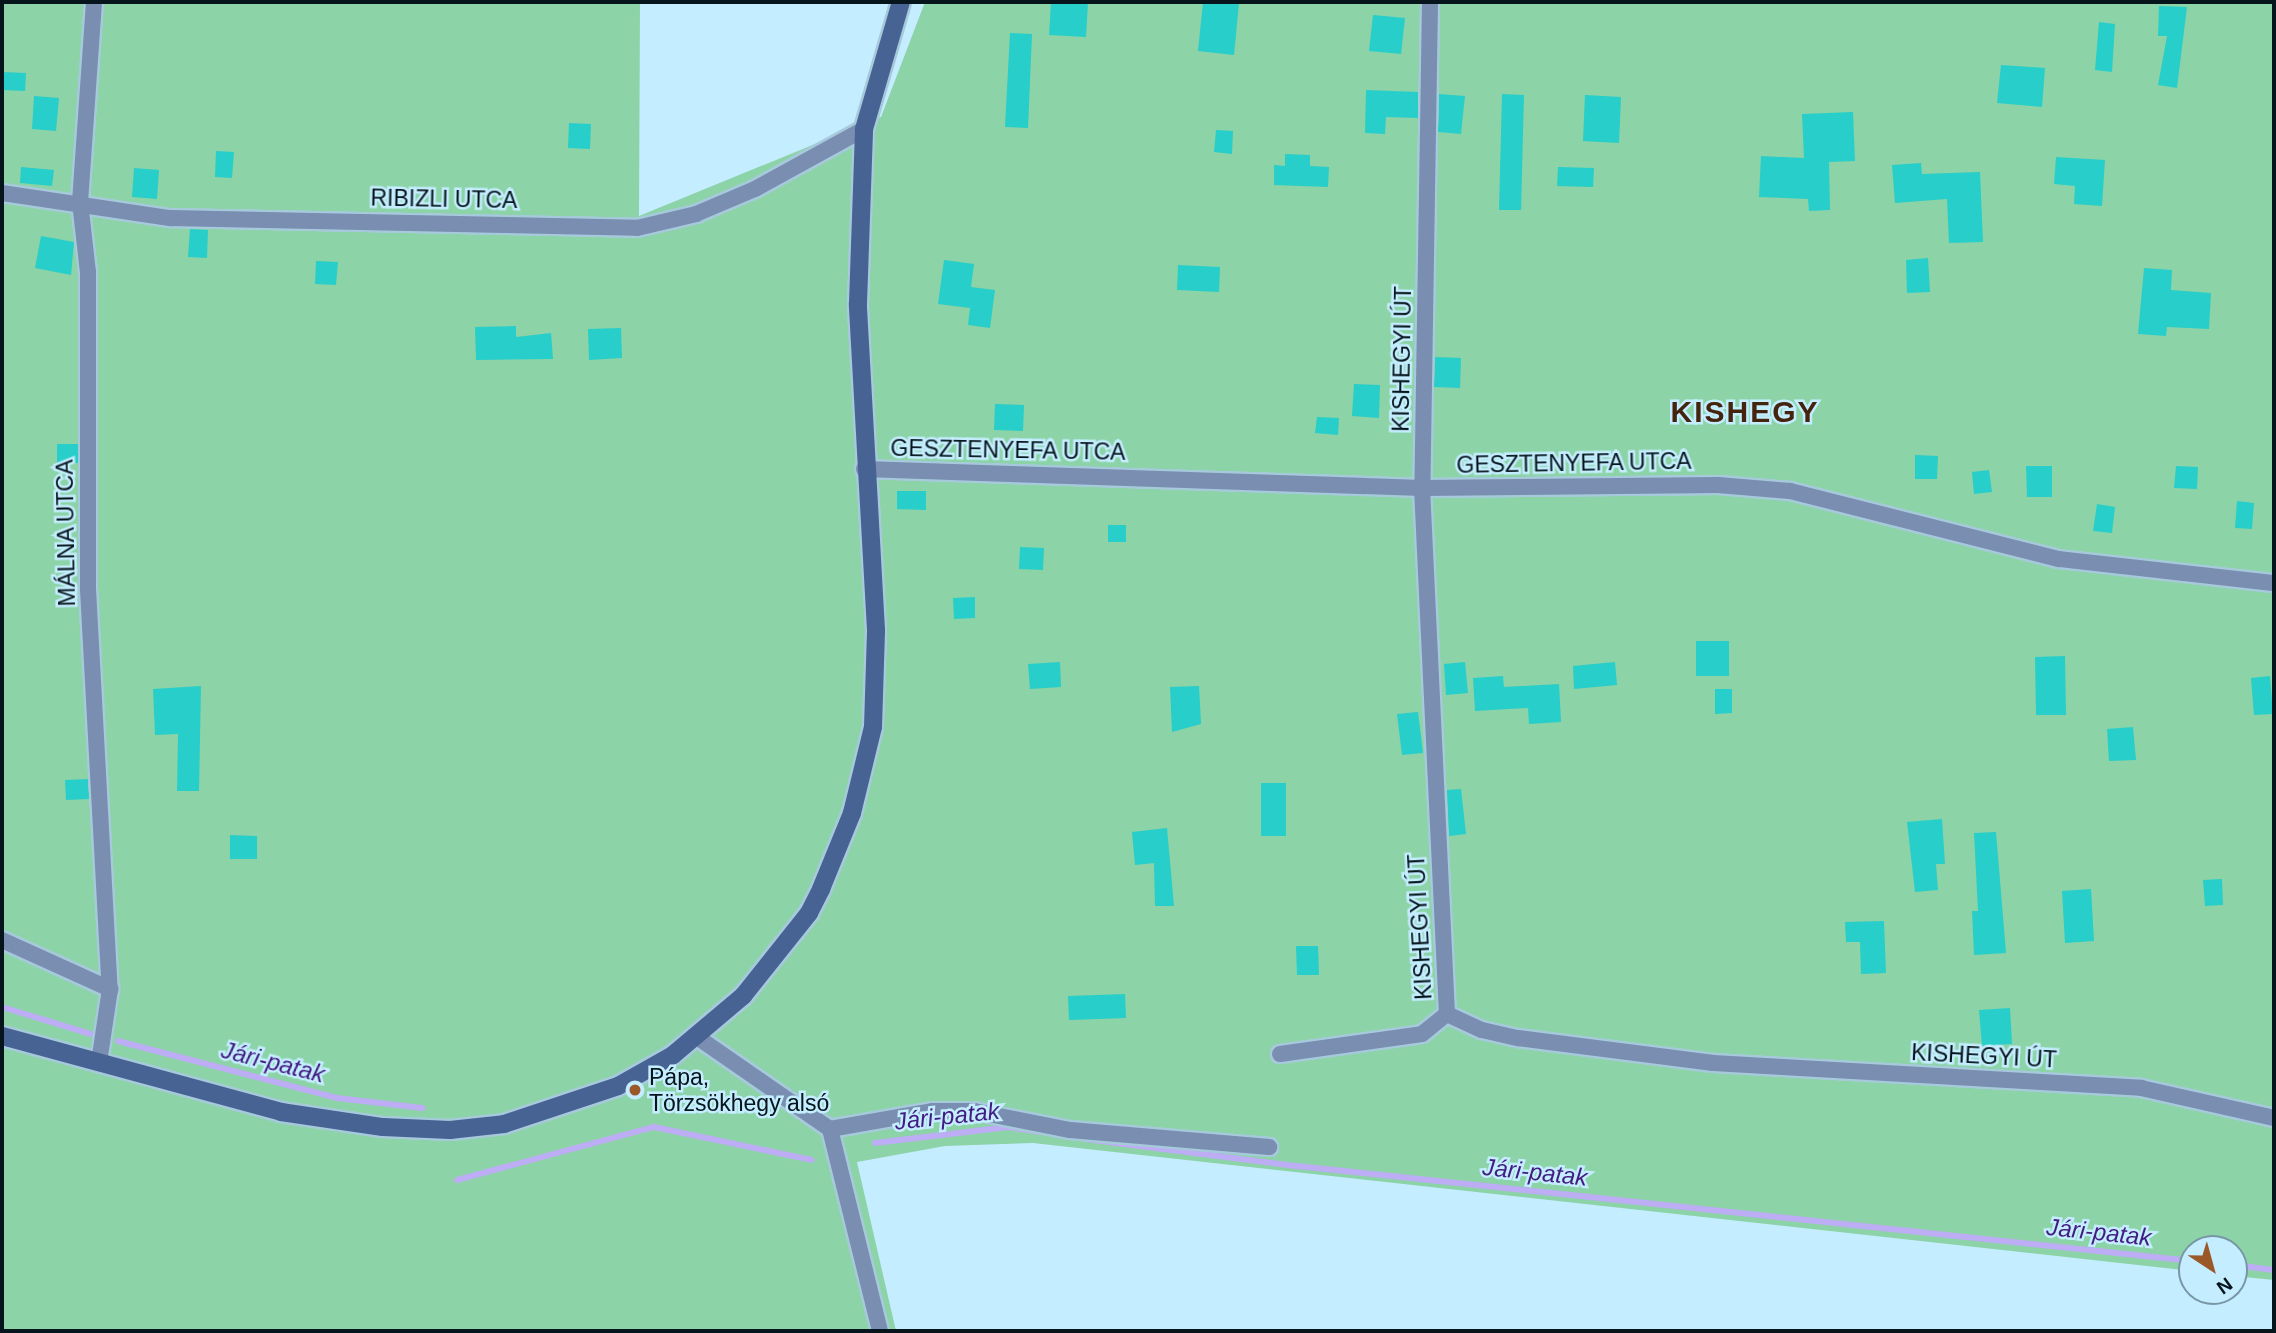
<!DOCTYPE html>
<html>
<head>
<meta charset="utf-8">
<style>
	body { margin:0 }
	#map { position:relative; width:2276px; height:1333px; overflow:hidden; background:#c4edff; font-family:Arial,sans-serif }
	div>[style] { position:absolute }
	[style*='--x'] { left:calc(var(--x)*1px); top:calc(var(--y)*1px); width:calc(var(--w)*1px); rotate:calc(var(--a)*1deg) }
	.green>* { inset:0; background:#8cd3a7 }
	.stream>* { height:6px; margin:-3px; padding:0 3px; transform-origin:3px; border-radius:3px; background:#bdadf4 }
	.building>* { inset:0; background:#28cec9 }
	.roads { filter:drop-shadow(2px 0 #a6cadb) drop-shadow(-2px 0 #a6cadb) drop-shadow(0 2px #a6cadb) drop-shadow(0 -2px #a6cadb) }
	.street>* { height:16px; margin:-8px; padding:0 8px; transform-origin:8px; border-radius:8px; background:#798eb0 }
	.secondary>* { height:18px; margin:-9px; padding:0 9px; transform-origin:9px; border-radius:9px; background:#466394 }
	.dots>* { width:19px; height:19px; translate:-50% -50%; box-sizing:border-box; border:4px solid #c4edff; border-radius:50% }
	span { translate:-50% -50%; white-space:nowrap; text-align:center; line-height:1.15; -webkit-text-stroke:5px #c4edff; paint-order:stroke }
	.street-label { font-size:23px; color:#06151b }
	.poi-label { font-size:23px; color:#06151b }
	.left { translate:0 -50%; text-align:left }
	.water-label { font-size:24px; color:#431c81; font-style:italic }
	.district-label { font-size:30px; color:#44240d; font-weight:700; letter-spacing:2px }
	.frame { position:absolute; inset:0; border:4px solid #06151b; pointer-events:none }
	.north { position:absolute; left:2178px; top:1235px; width:70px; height:70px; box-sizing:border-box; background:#c4edff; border:2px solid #7897a4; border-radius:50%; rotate:144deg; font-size:19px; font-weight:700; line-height:28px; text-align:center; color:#06151b }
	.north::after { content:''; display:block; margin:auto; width:24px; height:32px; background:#9b5828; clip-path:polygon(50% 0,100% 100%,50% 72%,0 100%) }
</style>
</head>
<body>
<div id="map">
	<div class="green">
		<div style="clip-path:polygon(2px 2px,640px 2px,639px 216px,881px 117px,925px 2px,2274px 2px,2274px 1280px,2234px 1276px,2234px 1249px,2192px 1249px,2192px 1271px,1033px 1143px,945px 1146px,857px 1162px,896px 1331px,2px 1331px)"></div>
	</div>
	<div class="stream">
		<div style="--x:2;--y:1007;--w:93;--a:16.9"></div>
		<div style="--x:118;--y:1041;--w:226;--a:14.6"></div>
		<div style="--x:337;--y:1098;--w:86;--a:6.7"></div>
		<div style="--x:1085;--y:1139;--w:214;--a:7.3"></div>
		<div style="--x:1297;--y:1166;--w:900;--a:6.06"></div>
		<div style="--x:875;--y:1143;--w:134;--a:-6.9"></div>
		<div style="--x:1008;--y:1127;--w:32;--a:9"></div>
		<div style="--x:457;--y:1180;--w:204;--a:-15.1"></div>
		<div style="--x:654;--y:1127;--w:161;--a:11.8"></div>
		<div style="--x:2234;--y:1265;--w:40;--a:7.1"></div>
	</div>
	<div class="building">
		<div style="clip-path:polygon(1051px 2px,1088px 2px,1086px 37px,1049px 35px)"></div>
		<div style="clip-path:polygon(1203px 2px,1239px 3px,1234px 55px,1198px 51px)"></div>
		<div style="clip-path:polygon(2159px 6px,2187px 7px,2177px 88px,2158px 85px,2167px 36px,2158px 36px)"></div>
		<div style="clip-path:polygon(1373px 15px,1405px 18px,1401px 54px,1369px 51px)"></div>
		<div style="clip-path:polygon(2099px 22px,2115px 24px,2112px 72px,2095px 70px)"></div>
		<div style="clip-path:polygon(1010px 33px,1032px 34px,1028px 128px,1005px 127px)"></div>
		<div style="clip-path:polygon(2001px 65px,2045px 68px,2042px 107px,1997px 103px)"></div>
		<div style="clip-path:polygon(2px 72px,26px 73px,25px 91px,2px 90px)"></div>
		<div style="clip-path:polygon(1366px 90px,1418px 92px,1418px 118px,1386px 117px,1385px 134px,1365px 133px)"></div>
		<div style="clip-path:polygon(1439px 94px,1465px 96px,1461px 134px,1438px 132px)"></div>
		<div style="clip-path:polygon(1502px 94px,1524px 95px,1521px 210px,1499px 210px)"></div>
		<div style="clip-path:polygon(1585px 95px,1621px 97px,1619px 143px,1583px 141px)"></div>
		<div style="clip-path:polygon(34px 96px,59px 98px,56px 131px,32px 129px)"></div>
		<div style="clip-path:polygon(1853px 112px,1855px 161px,1829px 162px,1830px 210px,1809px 211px,1808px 199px,1759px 197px,1761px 156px,1804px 158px,1802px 114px)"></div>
		<div style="clip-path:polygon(569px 123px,591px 124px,590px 149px,568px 148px)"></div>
		<div style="clip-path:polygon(1216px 130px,1233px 131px,1232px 154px,1214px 152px)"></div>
		<div style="clip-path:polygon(216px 151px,234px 152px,232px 178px,215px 177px)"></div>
		<div style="clip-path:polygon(1285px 154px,1310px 155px,1310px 166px,1329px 167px,1328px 187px,1274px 185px,1274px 165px,1285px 166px)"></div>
		<div style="clip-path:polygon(2056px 157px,2105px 160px,2102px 206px,2074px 204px,2075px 186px,2054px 184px)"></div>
		<div style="clip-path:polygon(1921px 163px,1922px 174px,1980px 172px,1983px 242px,1949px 243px,1947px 199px,1895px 203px,1892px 165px)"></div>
		<div style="clip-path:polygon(21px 167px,54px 170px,52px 186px,20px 183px)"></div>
		<div style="clip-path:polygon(1558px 167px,1594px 168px,1593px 187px,1557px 186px)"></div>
		<div style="clip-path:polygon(134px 168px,159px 170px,157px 199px,132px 197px)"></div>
		<div style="clip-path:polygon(190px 229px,208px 230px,207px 258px,188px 257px)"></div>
		<div style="clip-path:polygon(41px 236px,74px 242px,71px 275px,35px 268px)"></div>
		<div style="clip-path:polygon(1928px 258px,1930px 292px,1907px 293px,1906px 260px)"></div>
		<div style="clip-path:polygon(944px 260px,974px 264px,971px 287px,995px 290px,990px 328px,968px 325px,970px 308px,938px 304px)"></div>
		<div style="clip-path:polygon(316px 261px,338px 262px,336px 285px,315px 284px)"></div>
		<div style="clip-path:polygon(1178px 265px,1220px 267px,1219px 292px,1177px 290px)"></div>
		<div style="clip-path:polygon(2144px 268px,2172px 270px,2171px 290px,2211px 293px,2209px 329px,2167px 327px,2166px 336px,2138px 334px)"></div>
		<div style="clip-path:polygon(516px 326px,516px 337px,551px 333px,553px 359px,476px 360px,475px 327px)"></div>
		<div style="clip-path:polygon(621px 328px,622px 358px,589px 360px,588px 329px)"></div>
		<div style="clip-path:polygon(1435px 357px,1461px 358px,1460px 388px,1434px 387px)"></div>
		<div style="clip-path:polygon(1354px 384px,1380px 385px,1379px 418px,1352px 416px)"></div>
		<div style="clip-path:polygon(995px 404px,1024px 405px,1023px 431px,994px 430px)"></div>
		<div style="clip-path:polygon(1317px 417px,1339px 418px,1338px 435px,1315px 433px)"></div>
		<div style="clip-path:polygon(57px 444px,78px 444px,78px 463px,57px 463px)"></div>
		<div style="clip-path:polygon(1915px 455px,1938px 456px,1937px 479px,1915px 479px)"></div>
		<div style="clip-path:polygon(2026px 466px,2052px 466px,2052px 497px,2027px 497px)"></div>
		<div style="clip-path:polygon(2176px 466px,2198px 467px,2197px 489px,2174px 488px)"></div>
		<div style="clip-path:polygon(1989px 470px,1992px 492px,1974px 494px,1972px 472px)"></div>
		<div style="clip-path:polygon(897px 491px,926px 491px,926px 510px,897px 509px)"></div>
		<div style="clip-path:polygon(2237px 501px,2254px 503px,2252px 529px,2235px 528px)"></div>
		<div style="clip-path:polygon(2097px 504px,2115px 507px,2112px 533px,2093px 531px)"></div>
		<div style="clip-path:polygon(1108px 525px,1126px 525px,1126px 542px,1108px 542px)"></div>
		<div style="clip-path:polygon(1020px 547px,1044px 548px,1043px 570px,1019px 569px)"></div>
		<div style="clip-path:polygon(975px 597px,975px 618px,954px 619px,953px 598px)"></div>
		<div style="clip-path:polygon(1696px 641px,1729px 641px,1729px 676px,1696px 676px)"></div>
		<div style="clip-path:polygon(2065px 656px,2066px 715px,2036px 715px,2035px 657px)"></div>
		<div style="clip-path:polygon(1060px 662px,1061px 687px,1030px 689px,1028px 664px)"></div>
		<div style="clip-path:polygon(1465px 662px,1468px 693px,1446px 695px,1444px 664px)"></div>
		<div style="clip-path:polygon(1615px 662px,1617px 685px,1574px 689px,1573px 666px)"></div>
		<div style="clip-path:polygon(1503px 676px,1504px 687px,1559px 684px,1561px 722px,1529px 724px,1528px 708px,1475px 711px,1473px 678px)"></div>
		<div style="clip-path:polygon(2270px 676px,2273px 714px,2254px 715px,2251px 678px)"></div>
		<div style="clip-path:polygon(201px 686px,199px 791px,177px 791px,178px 734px,155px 735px,153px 689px)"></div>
		<div style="clip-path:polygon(1199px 686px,1201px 724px,1172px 732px,1170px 687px)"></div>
		<div style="clip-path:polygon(1715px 689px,1732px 689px,1732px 713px,1715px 714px)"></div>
		<div style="clip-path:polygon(1418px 712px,1423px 753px,1402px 755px,1397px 714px)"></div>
		<div style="clip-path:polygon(2133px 727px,2136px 760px,2109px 761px,2107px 729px)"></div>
		<div style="clip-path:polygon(88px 779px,89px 799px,66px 800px,65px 780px)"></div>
		<div style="clip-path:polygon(1261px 783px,1286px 783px,1286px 836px,1261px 836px)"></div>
		<div style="clip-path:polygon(1461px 789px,1466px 834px,1449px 836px,1447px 790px)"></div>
		<div style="clip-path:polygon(1942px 819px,1945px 864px,1936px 864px,1938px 890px,1915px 892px,1907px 822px)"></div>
		<div style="clip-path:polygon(1167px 828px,1174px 906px,1155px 906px,1154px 863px,1135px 865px,1132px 832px)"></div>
		<div style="clip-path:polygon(1996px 832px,2006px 953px,1974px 955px,1972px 911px,1978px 911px,1974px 833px)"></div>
		<div style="clip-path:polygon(230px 835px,257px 836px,257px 859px,230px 859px)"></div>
		<div style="clip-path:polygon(2222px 879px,2223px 905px,2205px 906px,2203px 880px)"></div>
		<div style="clip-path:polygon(2091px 889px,2094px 941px,2065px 943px,2062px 891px)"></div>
		<div style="clip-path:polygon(1884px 921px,1886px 973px,1861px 974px,1860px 942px,1846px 942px,1845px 922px)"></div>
		<div style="clip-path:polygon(1296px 946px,1318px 946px,1319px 975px,1297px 975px)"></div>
		<div style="clip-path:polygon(1125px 994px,1126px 1018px,1069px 1020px,1068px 996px)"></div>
		<div style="clip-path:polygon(2010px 1008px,2012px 1044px,1982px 1046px,1979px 1010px)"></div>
	</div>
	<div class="roads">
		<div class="street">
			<div style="--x:94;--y:2;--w:200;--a:94"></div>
			<div style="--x:80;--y:202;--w:70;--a:83.5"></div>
			<div style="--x:88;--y:272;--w:317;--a:90"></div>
			<div style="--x:88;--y:589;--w:401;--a:86.9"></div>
			<div style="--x:110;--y:989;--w:75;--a:98.5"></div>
			<div style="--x:1430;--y:2;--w:486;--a:90.9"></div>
			<div style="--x:1422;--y:488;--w:527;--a:87.28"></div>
			<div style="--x:2;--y:193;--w:170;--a:8.5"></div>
			<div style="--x:170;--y:218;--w:467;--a:1.2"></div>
			<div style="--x:637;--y:228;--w:61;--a:-13.3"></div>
			<div style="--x:696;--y:214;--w:64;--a:-23"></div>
			<div style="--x:755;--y:189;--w:124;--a:-28.8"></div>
			<div style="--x:864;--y:469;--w:558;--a:1.95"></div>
			<div style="--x:1422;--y:488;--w:296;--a:-0.6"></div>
			<div style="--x:1718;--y:485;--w:72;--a:4.8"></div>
			<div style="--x:1790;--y:491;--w:277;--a:14.2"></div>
			<div style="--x:2059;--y:559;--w:216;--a:6.4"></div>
			<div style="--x:2;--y:940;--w:119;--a:24.4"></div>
			<div style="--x:1447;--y:1014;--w:38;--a:25"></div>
			<div style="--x:1482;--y:1030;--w:37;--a:13"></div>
			<div style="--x:1518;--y:1038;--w:197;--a:7.3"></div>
			<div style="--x:1713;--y:1063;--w:429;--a:3.3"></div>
			<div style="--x:2141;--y:1088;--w:136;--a:12.7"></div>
			<div style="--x:697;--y:1037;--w:162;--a:34.7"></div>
			<div style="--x:830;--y:1129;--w:208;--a:76.1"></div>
			<div style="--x:1280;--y:1054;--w:143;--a:-8"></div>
			<div style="--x:1422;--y:1034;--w:32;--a:-39"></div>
			<div style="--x:830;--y:1129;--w:105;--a:-9.9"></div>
			<div style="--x:933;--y:1111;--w:41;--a:0"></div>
			<div style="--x:974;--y:1111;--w:98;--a:11.2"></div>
			<div style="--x:1070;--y:1130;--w:200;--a:4.9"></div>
		</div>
		<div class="secondary">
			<div style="--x:2;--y:1036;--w:289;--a:15.2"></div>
			<div style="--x:281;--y:1112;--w:103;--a:8.4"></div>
			<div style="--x:383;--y:1127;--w:67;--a:2.6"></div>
			<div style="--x:450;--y:1130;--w:54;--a:-6.3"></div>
			<div style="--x:504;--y:1124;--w:120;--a:-18.4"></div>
			<div style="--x:618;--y:1086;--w:63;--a:-29.4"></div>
			<div style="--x:673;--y:1055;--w:92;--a:-40.1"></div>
			<div style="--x:743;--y:996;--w:106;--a:-51.5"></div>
			<div style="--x:809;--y:913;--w:27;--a:-63"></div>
			<div style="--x:821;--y:889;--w:82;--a:-67.8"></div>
			<div style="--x:852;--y:813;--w:89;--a:-76.3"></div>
			<div style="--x:873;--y:727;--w:97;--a:-88.2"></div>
			<div style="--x:876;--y:630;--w:327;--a:-93.2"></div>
			<div style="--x:858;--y:303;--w:174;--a:-88"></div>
			<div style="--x:864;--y:129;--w:132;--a:-73.8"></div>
		</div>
	</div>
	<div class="dots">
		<div style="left:635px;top:1090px;background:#9b5828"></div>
	</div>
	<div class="street-label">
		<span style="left:444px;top:199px;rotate:1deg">RIBIZLI UTCA</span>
		<span style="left:1402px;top:359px;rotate:-89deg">KISHEGYI ÚT</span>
		<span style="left:1008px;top:450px;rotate:1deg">GESZTENYEFA UTCA</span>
		<span style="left:1574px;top:463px;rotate:-1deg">GESZTENYEFA UTCA</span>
		<span style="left:66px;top:533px;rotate:-91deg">MÁLNA UTCA</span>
		<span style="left:1420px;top:927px;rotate:-93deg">KISHEGYI ÚT</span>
		<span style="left:1984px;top:1056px;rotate:3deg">KISHEGYI ÚT</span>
	</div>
	<div class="poi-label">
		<span class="left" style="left:649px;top:1090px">Pápa,<br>Törzsökhegy alsó</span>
	</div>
	<div class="water-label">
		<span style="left:273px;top:1062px;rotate:14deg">Jári-patak</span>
		<span style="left:947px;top:1116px;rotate:-6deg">Jári-patak</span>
		<span style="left:1535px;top:1172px;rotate:6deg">Jári-patak</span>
		<span style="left:2099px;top:1232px;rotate:6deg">Jári-patak</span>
	</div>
	<div class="district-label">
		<span style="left:1745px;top:412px">KISHEGY</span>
	</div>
	<div class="frame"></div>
	<div class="north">N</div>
</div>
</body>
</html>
